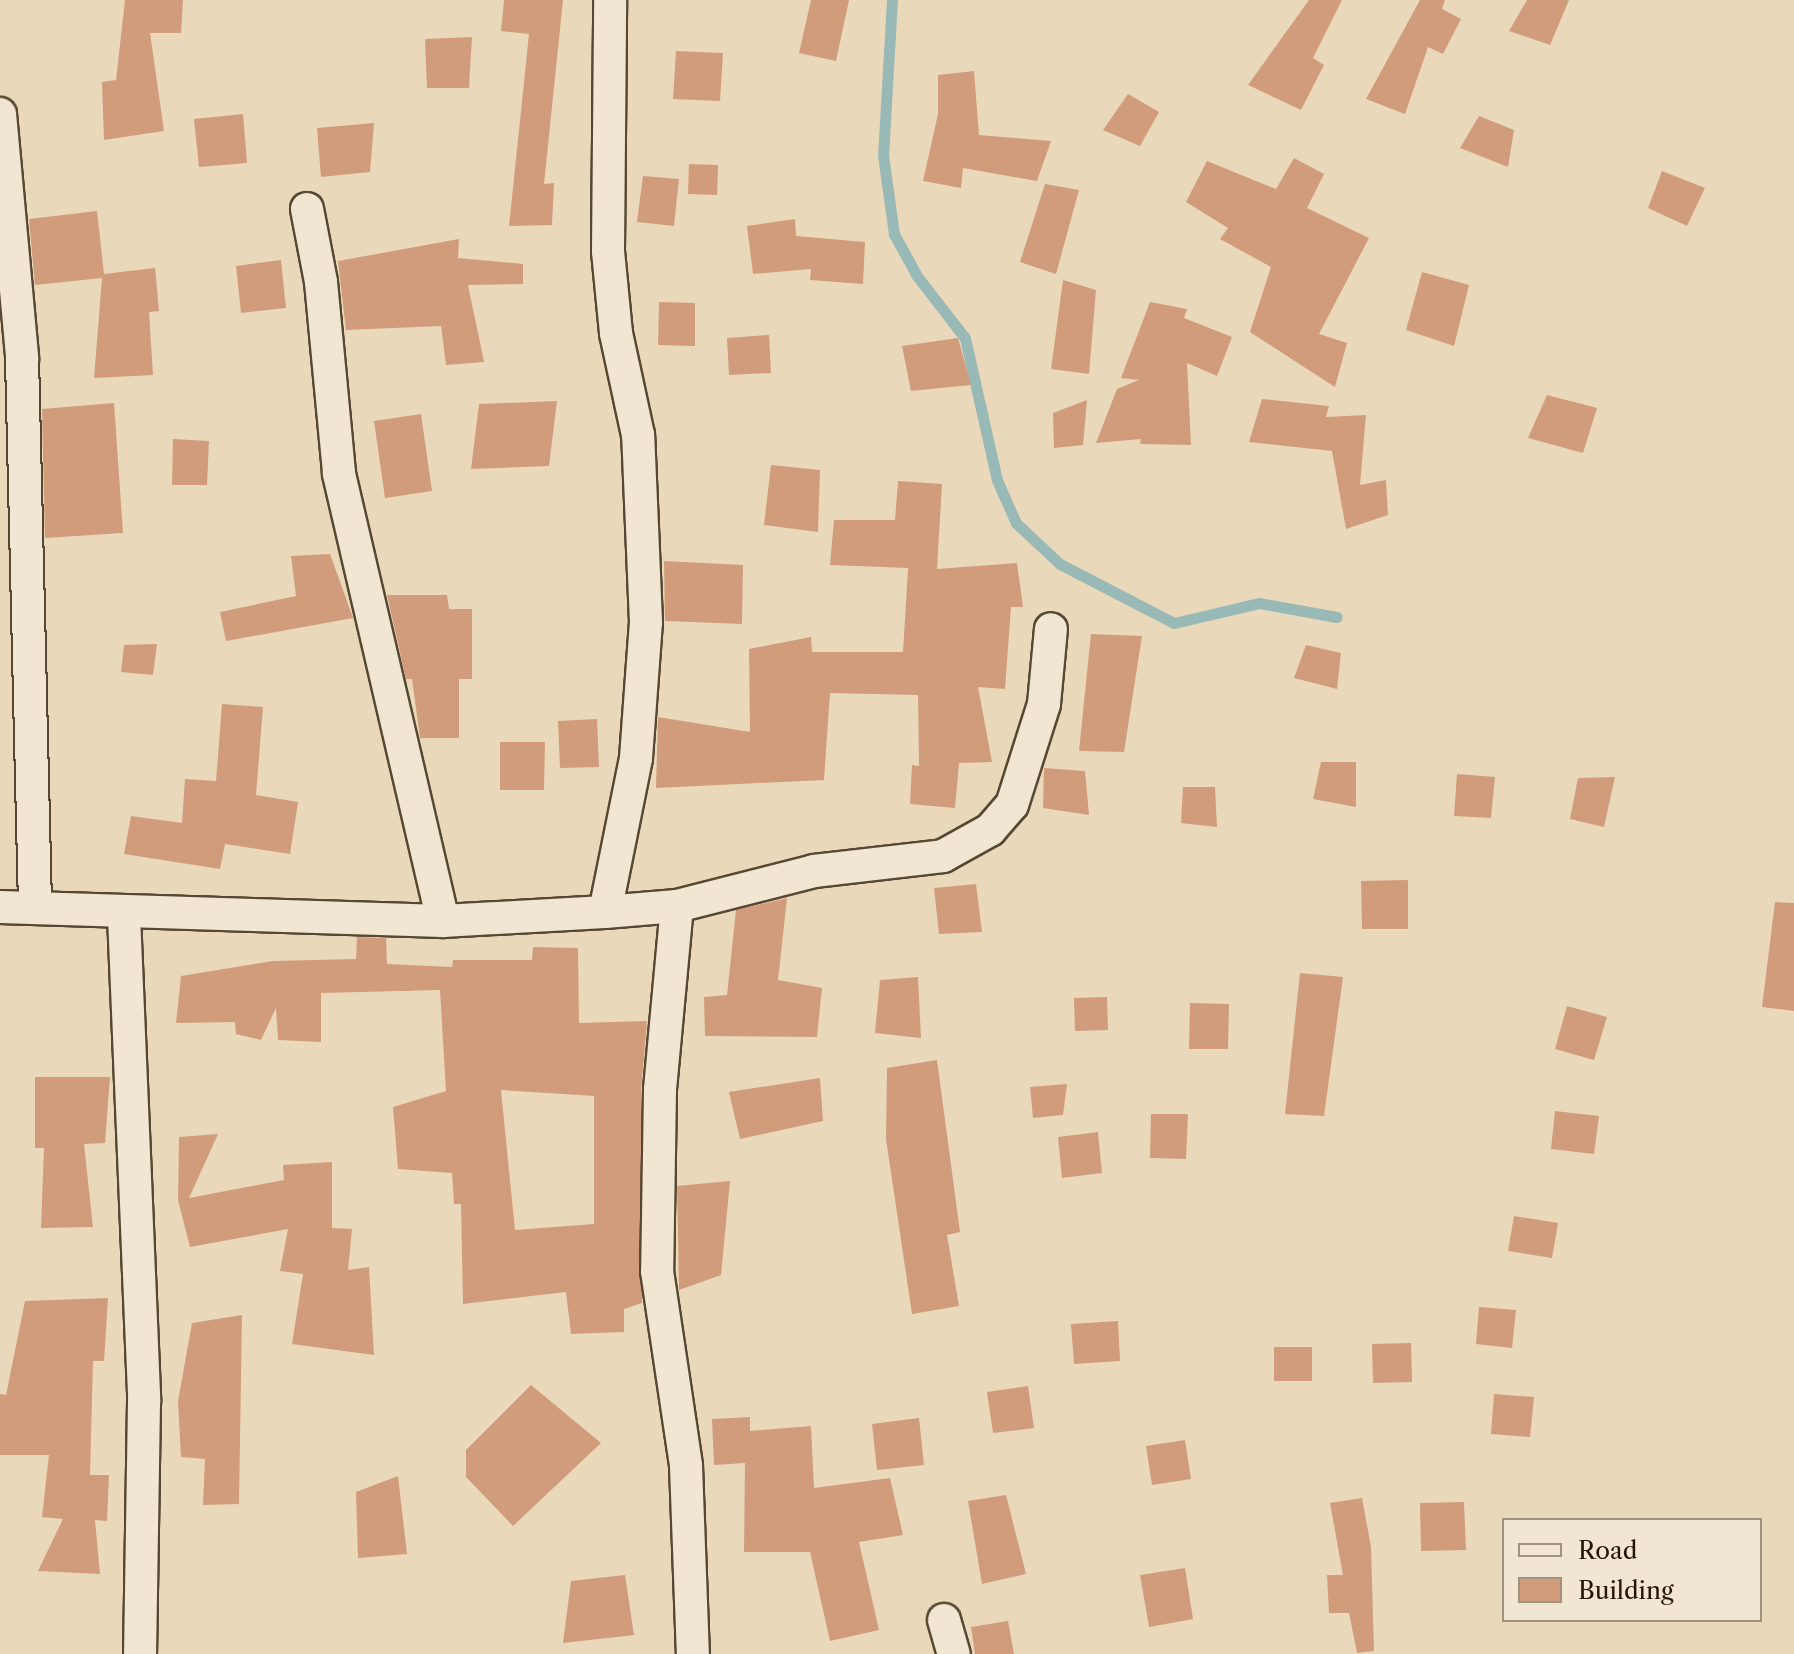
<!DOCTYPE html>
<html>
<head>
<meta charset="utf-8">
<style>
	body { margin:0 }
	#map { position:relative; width:1794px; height:1654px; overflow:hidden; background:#e9d9ba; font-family:"Libre Caslon Text",serif }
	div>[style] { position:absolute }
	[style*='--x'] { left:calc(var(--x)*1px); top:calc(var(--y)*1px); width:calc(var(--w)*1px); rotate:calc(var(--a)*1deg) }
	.stream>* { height:11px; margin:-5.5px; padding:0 5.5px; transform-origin:5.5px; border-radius:5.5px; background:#99b9b6 }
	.building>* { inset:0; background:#d19c7c }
	.roads { filter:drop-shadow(2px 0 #564832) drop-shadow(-2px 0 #564832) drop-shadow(0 2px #564832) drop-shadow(0 -2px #564832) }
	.minor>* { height:32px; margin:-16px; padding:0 16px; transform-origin:16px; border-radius:16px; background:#f1e6d2 }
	span { translate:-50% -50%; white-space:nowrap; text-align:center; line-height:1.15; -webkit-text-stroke:7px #f1e6d2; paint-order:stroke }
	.legend { position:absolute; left:1502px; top:1518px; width:260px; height:104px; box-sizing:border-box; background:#f1e6d2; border:2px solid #9f9380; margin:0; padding:10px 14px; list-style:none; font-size:24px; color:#251705 }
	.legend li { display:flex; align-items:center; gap:16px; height:40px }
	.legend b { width:40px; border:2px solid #9f9380 }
</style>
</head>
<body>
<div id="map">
	<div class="stream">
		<div style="--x:892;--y:0;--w:155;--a:93.3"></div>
		<div style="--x:883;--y:155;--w:80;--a:82.1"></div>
		<div style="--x:894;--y:234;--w:48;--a:61.3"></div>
		<div style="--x:917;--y:276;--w:78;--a:52.3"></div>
		<div style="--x:965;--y:338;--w:146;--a:77.3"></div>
		<div style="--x:997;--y:480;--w:47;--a:66.2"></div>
		<div style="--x:1016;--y:523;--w:60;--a:43"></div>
		<div style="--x:1060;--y:564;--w:128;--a:27.4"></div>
		<div style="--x:1174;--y:623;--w:87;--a:-13.2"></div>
		<div style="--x:1259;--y:603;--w:79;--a:10.2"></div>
	</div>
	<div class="building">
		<div style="clip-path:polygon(125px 0,183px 0,181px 33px,150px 33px,164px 131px,104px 140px,102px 82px,116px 80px)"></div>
		<div style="clip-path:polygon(504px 0,563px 0,544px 184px,554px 183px,552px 225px,509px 226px,529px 34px,501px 31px)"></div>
		<div style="clip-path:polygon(811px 0,849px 0,836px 61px,799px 53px)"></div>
		<div style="clip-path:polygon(1309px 0,1342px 0,1313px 58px,1324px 65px,1301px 110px,1248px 85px)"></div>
		<div style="clip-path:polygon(1420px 0,1445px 0,1442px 9px,1461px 19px,1443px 54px,1428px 47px,1405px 114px,1366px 99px)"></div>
		<div style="clip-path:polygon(1527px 0,1569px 0,1550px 45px,1509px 31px)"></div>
		<div style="clip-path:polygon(472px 37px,469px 88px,427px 88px,425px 39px)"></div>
		<div style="clip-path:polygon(676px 51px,723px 53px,720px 101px,673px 99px)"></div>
		<div style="clip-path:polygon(974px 71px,979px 135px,1051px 141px,1037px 181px,963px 168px,961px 188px,923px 181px,938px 114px,938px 75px)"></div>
		<div style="clip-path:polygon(1128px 94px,1159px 112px,1140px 146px,1103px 130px)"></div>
		<div style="clip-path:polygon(243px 114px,247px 163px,199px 167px,194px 119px)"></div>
		<div style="clip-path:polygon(1479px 116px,1514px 130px,1508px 167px,1460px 148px)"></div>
		<div style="clip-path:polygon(374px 123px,370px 172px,321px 177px,317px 128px)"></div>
		<div style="clip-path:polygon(1294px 158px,1324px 174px,1307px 208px,1369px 238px,1319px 334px,1347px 343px,1335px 387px,1250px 332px,1271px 267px,1220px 239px,1228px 228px,1186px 202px,1207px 161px,1276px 189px)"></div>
		<div style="clip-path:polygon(689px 164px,718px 165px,717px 195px,688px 194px)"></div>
		<div style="clip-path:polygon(1662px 171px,1705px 188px,1687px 226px,1648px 208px)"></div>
		<div style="clip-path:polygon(643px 176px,679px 179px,674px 226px,637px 222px)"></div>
		<div style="clip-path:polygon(1045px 184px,1079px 190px,1056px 274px,1020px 262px)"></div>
		<div style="clip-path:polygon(97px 211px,104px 274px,155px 268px,159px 311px,149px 312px,153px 375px,94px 378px,102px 278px,35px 285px,29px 219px)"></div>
		<div style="clip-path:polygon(795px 219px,796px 236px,865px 242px,863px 284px,810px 280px,811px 269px,753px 274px,747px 226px)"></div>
		<div style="clip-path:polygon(459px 239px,458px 258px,523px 264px,523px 284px,468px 285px,484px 362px,446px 365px,441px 326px,346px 330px,338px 261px)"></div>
		<div style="clip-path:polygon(281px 260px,286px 308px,241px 313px,236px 266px)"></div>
		<div style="clip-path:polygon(1422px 272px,1469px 285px,1454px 346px,1406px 330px)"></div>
		<div style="clip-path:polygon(1063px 280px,1096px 290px,1089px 374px,1051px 369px)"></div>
		<div style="clip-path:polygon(659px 302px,695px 303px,695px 346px,658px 345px)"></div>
		<div style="clip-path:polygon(1150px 302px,1187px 309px,1184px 318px,1232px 337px,1217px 376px,1187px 363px,1191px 445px,1140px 444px,1141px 439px,1096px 443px,1117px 389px,1139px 380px,1121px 378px)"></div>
		<div style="clip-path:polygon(769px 335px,771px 373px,729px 375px,727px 338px)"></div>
		<div style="clip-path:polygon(958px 338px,971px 385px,911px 391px,902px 346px)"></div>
		<div style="clip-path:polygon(1547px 395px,1597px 408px,1583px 453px,1528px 438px)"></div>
		<div style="clip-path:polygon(1262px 399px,1329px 406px,1326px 417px,1366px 415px,1360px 485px,1386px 480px,1388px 515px,1346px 529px,1332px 451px,1249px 442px)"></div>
		<div style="clip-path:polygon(1087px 400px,1083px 445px,1054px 448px,1053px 413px)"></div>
		<div style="clip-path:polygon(557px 401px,549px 466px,471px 469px,479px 404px)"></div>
		<div style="clip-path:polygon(114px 403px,123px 533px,45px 538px,42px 409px)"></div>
		<div style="clip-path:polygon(421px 414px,432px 491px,385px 498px,374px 421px)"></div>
		<div style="clip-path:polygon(173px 439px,209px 441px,207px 485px,172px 485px)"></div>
		<div style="clip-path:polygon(771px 465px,820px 470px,818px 532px,764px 525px)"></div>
		<div style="clip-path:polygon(898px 481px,942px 484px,937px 569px,1017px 563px,1023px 607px,1011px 607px,1005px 689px,978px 687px,992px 762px,959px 763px,955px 808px,910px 804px,912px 765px,919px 766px,918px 695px,830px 693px,824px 780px,656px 788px,658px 717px,750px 732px,749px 649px,811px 637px,812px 652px,903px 652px,908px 568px,830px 565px,834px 520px,895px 520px)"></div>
		<div style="clip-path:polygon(330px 554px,353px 618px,226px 641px,220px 612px,296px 596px,291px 556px)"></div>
		<div style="clip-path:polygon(664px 561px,743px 565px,742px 624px,665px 621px)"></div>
		<div style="clip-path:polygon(387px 595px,447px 595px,449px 609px,472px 609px,472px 679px,459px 679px,459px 738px,420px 738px,412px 679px,406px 679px)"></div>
		<div style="clip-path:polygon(1091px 634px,1142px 636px,1124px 752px,1079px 751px)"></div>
		<div style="clip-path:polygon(157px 644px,153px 675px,121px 672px,124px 645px)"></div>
		<div style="clip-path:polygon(1306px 645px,1341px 653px,1337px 689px,1294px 678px)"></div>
		<div style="clip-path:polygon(222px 704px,263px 707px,256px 795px,298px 802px,290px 854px,225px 844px,220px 869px,124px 854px,131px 816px,182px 823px,185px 779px,216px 781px)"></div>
		<div style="clip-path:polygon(597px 719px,599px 767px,560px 768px,558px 721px)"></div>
		<div style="clip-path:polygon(500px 742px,545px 742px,544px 790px,500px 790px)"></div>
		<div style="clip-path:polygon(1321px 762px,1356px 762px,1356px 807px,1313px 799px)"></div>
		<div style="clip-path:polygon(1044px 768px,1085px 771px,1089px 815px,1043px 808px)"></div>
		<div style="clip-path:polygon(1457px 774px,1495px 777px,1491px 818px,1454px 816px)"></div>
		<div style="clip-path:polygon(1615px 777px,1604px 827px,1570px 819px,1578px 778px)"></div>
		<div style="clip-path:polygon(1183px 787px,1215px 787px,1217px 827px,1181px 823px)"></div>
		<div style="clip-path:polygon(1408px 880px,1408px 929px,1362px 929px,1361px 881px)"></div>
		<div style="clip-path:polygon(976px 884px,982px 932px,939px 934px,934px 888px)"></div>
		<div style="clip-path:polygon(787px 898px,778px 980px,822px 988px,817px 1037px,705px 1036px,704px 997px,727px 995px,736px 910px)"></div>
		<div style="clip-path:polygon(1775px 902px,1794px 903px,1794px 1011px,1762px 1007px)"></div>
		<div style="clip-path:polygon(evenodd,357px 937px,386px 938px,387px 964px,452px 967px,453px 960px,532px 960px,533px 947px,578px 948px,579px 1023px,647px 1021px,641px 1090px,642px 1303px,624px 1309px,624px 1332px,571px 1334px,566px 1292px,463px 1304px,461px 1204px,454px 1204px,452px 1173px,398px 1169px,393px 1107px,446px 1091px,440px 990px,321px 993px,321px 1042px,278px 1040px,276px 1008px,261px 1040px,236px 1034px,235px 1022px,176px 1023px,181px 976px,273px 961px,356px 959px,357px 937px,501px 1090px,594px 1096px,594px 1224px,515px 1230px,501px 1090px)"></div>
		<div style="clip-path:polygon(1300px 973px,1343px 977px,1324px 1116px,1285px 1114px)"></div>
		<div style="clip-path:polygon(918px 977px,921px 1038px,875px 1033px,880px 980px)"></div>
		<div style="clip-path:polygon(1107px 997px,1108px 1030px,1075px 1031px,1074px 998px)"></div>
		<div style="clip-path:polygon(1190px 1003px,1229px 1004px,1228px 1049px,1189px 1049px)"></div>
		<div style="clip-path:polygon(1567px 1006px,1607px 1017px,1594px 1060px,1555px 1049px)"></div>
		<div style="clip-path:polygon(937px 1060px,960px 1232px,947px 1235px,959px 1306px,912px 1314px,886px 1139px,887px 1068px)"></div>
		<div style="clip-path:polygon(35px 1077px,110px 1077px,105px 1143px,84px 1144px,93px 1227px,41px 1228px,44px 1148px,35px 1148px)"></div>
		<div style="clip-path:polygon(820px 1078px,823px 1121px,740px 1139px,729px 1092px)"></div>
		<div style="clip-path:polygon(1067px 1084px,1063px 1115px,1033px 1118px,1030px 1087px)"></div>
		<div style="clip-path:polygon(1555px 1111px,1599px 1116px,1594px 1154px,1551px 1149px)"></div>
		<div style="clip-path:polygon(1151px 1114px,1188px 1114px,1186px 1159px,1150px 1158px)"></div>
		<div style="clip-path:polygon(1098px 1132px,1102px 1173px,1062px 1178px,1058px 1137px)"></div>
		<div style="clip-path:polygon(218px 1134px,189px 1198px,284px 1180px,283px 1165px,332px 1162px,332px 1228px,352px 1229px,348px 1270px,369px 1267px,374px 1355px,292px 1344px,303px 1274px,280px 1271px,288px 1229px,190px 1247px,178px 1200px,179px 1137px)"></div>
		<div style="clip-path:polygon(730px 1181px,721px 1275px,679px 1290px,677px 1186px)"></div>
		<div style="clip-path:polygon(1514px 1216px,1558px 1223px,1552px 1258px,1508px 1251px)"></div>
		<div style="clip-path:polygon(108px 1298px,104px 1361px,93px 1361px,90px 1475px,109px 1475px,107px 1521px,95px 1520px,100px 1574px,38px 1571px,63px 1519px,42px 1517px,49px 1455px,0 1455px,0 1394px,6px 1395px,25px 1301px)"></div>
		<div style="clip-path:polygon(1479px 1307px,1516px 1310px,1512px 1348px,1476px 1344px)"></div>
		<div style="clip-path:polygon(242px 1315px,239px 1504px,203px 1505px,205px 1459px,181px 1457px,178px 1401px,192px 1323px)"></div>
		<div style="clip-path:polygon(1118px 1321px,1120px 1361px,1074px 1364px,1071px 1324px)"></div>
		<div style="clip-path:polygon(1411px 1343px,1412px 1382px,1373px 1383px,1372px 1344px)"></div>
		<div style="clip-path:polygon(1274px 1347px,1312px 1347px,1312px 1381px,1274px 1381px)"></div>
		<div style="clip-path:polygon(531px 1385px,601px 1443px,513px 1526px,466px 1477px,466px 1450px)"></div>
		<div style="clip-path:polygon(1028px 1386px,1034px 1428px,993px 1433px,987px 1392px)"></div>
		<div style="clip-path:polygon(1494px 1394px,1534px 1397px,1530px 1437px,1491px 1434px)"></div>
		<div style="clip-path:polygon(750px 1417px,750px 1431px,811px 1426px,814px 1488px,890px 1478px,903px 1535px,859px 1542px,879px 1630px,830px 1641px,810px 1552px,744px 1552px,745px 1463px,714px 1465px,712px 1419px)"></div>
		<div style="clip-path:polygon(919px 1418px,924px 1465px,877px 1470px,872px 1424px)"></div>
		<div style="clip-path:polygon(1185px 1440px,1191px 1479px,1152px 1485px,1146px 1446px)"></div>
		<div style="clip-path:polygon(398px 1476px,407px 1554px,358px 1558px,356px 1492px)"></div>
		<div style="clip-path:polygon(1006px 1495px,1026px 1574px,982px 1584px,968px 1501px)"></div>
		<div style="clip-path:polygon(1362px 1498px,1371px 1547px,1374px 1651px,1357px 1653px,1349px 1613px,1329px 1613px,1327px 1575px,1343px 1575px,1330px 1503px)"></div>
		<div style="clip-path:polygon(1464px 1502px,1466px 1550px,1421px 1551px,1420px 1503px)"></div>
		<div style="clip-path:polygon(1185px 1568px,1193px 1619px,1149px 1627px,1140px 1575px)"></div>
		<div style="clip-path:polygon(625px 1575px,634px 1635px,563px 1643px,571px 1581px)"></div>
		<div style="clip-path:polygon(1008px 1621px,1014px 1654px,975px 1654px,971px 1627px)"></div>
	</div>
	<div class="roads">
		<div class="minor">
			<div style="--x:0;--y:114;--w:245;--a:84.8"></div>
			<div style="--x:22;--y:358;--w:548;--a:88.64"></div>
			<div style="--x:307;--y:209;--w:74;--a:79.1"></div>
			<div style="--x:321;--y:282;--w:193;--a:84.6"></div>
			<div style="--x:339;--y:474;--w:459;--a:76.9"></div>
			<div style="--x:677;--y:906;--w:185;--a:95.3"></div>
			<div style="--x:660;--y:1090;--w:181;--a:90.9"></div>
			<div style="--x:657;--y:1271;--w:197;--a:81.5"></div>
			<div style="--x:686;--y:1466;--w:188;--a:87.9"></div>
			<div style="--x:0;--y:907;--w:443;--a:1.8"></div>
			<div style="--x:443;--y:921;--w:162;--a:-3.2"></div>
			<div style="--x:605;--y:912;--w:72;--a:-4.8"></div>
			<div style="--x:677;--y:906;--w:141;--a:-14.3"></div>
			<div style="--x:814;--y:871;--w:130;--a:-6.6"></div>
			<div style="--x:943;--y:856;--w:54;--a:-29"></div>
			<div style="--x:990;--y:830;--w:33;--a:-49"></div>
			<div style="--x:1012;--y:805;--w:106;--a:-72.4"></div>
			<div style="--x:1044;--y:704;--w:75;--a:-84.7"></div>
			<div style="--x:605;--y:912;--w:157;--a:-78.6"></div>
			<div style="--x:636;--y:758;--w:136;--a:-85.8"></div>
			<div style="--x:646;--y:622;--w:187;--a:-92.4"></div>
			<div style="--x:638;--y:435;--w:104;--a:-102.2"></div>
			<div style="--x:616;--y:333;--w:82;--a:-95.6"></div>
			<div style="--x:608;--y:251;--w:251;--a:-89.5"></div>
			<div style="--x:124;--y:916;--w:486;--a:87.6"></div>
			<div style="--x:144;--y:1402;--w:252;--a:90.9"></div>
			<div style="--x:944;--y:1620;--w:35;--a:74"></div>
		</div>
	</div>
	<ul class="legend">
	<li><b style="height:10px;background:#f1e6d2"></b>Road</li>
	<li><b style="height:22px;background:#d19c7c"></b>Building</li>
	</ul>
</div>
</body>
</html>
